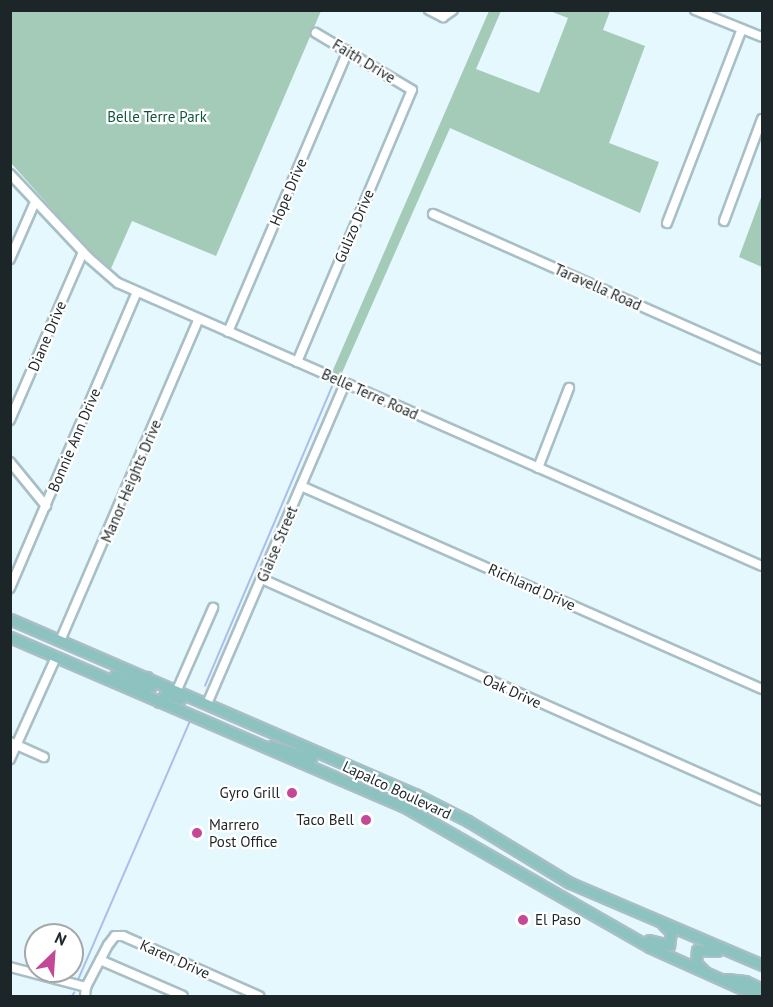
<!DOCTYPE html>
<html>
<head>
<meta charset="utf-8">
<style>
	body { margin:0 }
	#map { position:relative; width:773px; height:1007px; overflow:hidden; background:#e4f8fd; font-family:"PT Sans",sans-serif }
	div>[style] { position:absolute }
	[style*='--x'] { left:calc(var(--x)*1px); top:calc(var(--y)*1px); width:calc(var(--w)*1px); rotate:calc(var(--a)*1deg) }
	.green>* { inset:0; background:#a4cab8 }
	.stream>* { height:1.5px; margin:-0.75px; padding:0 0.75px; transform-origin:0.75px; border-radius:0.75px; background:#abbeeb }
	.roads { filter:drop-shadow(2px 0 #a7bfc5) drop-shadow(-2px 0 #a7bfc5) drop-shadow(0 2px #a7bfc5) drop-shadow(0 -2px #a7bfc5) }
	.minor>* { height:8px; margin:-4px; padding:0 4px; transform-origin:4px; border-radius:4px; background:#fff }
	.major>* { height:9px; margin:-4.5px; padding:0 4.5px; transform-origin:4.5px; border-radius:4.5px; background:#8cc2bf }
	.dots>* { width:16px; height:16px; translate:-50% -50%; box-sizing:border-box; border:3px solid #fff; border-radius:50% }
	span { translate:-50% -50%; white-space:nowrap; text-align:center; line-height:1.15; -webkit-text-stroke:4.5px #fff; paint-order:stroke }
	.street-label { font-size:15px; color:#1c2528 }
	.park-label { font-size:15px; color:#10553d }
	.poi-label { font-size:15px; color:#1c2528 }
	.right { translate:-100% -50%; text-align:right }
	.left { translate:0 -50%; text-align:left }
	.frame { position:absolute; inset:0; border:12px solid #1c2528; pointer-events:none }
	.north { position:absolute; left:24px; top:923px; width:60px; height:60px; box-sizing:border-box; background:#fff; border:2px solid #a4a8a9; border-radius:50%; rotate:25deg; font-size:16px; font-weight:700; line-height:24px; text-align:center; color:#1c2528 }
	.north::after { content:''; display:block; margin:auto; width:21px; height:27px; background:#c54896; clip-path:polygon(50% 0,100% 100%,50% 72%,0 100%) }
</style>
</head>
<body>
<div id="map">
	<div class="green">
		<div style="clip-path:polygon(10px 11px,321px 11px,216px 256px,132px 221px,109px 273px,11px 163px)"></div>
		<div style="clip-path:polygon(489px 11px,501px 11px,476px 69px,539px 93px,568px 18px,550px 11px,610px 11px,603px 30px,645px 46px,609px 143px,659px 162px,640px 213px,450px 128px,341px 375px,333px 370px)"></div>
		<div style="clip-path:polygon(762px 195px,762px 267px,739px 257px)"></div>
	</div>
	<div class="stream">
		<div style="--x:205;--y:686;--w:325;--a:-67"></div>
		<div style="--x:78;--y:980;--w:280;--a:-66.6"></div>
		<div style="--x:72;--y:996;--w:4;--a:-56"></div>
	</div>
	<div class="roads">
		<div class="minor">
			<div style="--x:429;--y:10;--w:16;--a:27"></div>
			<div style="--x:443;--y:17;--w:12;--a:-35"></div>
			<div style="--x:695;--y:10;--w:72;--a:21.9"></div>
			<div style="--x:10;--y:174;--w:115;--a:46.8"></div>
			<div style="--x:89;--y:258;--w:38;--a:41"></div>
			<div style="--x:118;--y:283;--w:703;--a:23.72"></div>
			<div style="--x:433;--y:214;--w:360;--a:23.9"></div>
			<div style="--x:724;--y:221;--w:109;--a:-69.6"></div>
			<div style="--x:667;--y:223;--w:208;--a:-68.9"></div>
			<div style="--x:10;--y:259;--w:62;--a:-66.3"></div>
			<div style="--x:228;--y:332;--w:306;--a:-66.9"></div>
			<div style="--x:297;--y:362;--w:295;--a:-67.1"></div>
			<div style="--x:412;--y:90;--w:112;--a:-149.3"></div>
			<div style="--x:10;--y:420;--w:183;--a:-66.5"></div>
			<div style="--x:10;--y:462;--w:57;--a:50.7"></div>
			<div style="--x:538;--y:468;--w:86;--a:-68.8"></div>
			<div style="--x:301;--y:486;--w:504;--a:23.77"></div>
			<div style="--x:262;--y:579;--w:547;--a:23.94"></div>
			<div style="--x:10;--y:588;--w:322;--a:-66.8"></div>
			<div style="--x:60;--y:641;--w:351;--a:-66.7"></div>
			<div style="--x:177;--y:690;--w:90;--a:-66.3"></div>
			<div style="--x:207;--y:704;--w:348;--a:-66.7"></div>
			<div style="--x:10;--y:742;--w:37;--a:24"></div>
			<div style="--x:10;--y:759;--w:112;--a:-65.7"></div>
			<div style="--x:100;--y:960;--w:90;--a:23.4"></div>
			<div style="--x:10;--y:967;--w:79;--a:14.7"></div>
			<div style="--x:85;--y:996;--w:9;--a:-84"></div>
			<div style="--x:86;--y:987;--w:47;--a:-62.4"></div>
			<div style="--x:108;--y:945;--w:11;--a:-52"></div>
			<div style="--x:115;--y:936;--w:8;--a:0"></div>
			<div style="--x:123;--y:936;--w:149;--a:23.8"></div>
		</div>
		<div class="major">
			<div style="--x:10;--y:619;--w:441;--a:23.4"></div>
			<div style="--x:415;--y:794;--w:59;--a:27"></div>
			<div style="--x:468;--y:821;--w:119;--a:31.3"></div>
			<div style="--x:570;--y:883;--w:209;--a:23.1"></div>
			<div style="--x:10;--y:637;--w:430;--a:23.3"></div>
			<div style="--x:405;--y:807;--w:281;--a:29.8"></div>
			<div style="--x:649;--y:947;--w:120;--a:24.2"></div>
			<div style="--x:115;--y:675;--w:33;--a:23"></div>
			<div style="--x:145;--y:688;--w:6;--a:-18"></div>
			<div style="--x:151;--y:686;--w:10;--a:-114"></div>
			<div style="--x:159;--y:702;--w:11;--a:-49"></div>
			<div style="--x:166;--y:694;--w:15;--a:20"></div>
			<div style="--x:271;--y:746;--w:42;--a:16.7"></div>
			<div style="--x:311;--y:758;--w:8;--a:-83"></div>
			<div style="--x:649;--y:940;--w:21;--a:14"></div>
			<div style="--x:669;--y:945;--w:13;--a:-81"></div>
			<div style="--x:671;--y:932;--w:11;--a:-135"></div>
			<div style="--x:704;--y:971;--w:11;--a:-135"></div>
			<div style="--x:696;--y:963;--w:13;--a:-86"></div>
			<div style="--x:697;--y:950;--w:20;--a:3"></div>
			<div style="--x:726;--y:979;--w:19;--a:6"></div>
			<div style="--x:745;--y:981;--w:19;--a:25"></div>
		</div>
	</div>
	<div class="dots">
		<div style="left:292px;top:793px;background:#c54896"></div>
		<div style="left:366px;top:820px;background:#c54896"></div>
		<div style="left:197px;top:833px;background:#c54896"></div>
		<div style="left:523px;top:920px;background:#c54896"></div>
	</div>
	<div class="street-label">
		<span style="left:364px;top:61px;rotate:31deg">Faith Drive</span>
		<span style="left:288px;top:192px;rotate:-67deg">Hope Drive</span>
		<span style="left:354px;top:226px;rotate:-67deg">Gulizo Drive</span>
		<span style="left:598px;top:287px;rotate:24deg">Taravella Road</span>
		<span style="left:47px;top:336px;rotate:-67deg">Diane Drive</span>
		<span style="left:370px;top:394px;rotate:24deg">Belle Terre Road</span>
		<span style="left:74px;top:440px;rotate:-67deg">Bonnie Ann Drive</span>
		<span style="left:131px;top:481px;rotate:-67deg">Manor Heights Drive</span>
		<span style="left:277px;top:544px;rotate:-67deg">Giaise Street</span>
		<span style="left:532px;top:587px;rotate:24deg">Richland Drive</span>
		<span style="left:512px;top:691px;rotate:24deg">Oak Drive</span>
		<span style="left:397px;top:790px;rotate:25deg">Lapalco Boulevard</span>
		<span style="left:175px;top:959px;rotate:24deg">Karen Drive</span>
	</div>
	<div class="park-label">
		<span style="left:157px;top:117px">Belle Terre Park</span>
	</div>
	<div class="poi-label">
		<span class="right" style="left:280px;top:793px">Gyro Grill</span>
		<span class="right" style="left:354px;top:820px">Taco Bell</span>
		<span class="left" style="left:209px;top:833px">Marrero<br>Post Office</span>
		<span class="left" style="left:535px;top:920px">El Paso</span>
	</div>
	<div class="frame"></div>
	<div class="north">N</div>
</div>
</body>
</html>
